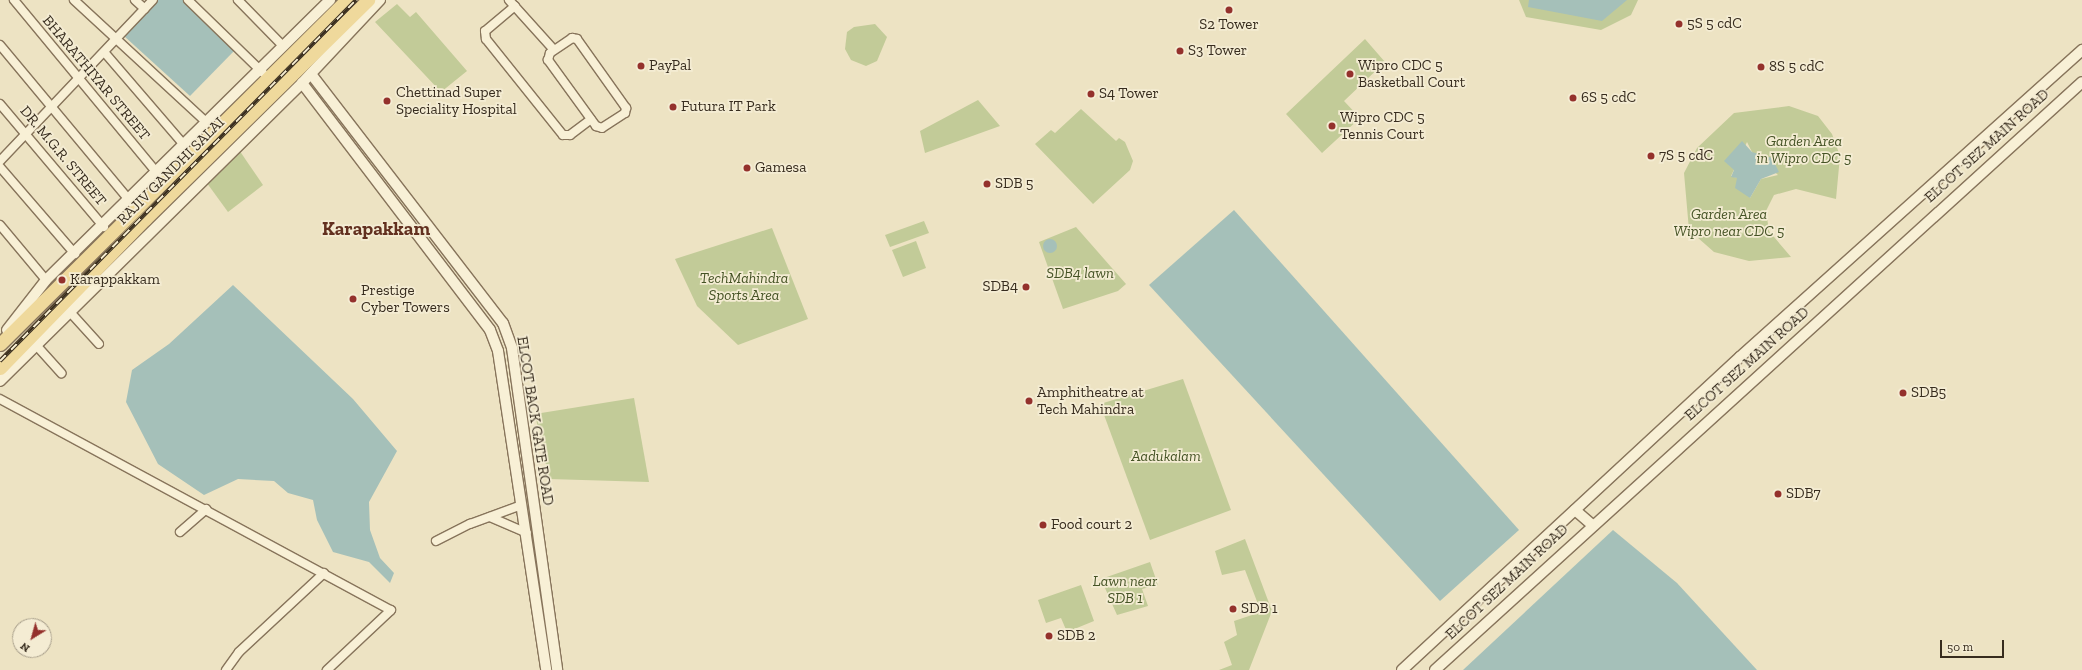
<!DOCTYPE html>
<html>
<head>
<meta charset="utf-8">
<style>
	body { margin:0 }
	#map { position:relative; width:2082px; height:670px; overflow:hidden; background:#ede3c3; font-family:"Zilla Slab",serif }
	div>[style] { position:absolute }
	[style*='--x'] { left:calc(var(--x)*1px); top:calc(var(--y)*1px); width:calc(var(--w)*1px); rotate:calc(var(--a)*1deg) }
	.green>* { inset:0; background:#c2cb98 }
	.water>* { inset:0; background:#a5c0b9 }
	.round { border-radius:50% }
	.roads { filter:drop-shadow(1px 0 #87745b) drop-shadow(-1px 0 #87745b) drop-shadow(0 1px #87745b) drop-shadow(0 -1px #87745b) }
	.minor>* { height:8px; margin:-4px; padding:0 4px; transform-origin:4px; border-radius:4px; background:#f8f0d6 }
	.tertiary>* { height:10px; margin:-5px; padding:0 5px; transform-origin:5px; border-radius:5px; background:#f8f0d6 }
	.primary>* { height:13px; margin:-6.5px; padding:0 6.5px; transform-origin:6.5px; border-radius:6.5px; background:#efd99c }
	.rail>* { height:4px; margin-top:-2px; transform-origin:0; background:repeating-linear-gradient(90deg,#f4ecd3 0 8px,#372c1e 0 16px); box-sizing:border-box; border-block:1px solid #372c1e }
	.dots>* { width:11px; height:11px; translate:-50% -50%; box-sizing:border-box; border:2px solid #f4ecd3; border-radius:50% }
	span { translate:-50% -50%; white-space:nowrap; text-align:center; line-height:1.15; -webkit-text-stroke:3.5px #f4ecd3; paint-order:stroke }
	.poi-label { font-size:15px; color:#372c1e }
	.left { translate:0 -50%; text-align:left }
	.right { translate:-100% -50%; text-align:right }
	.street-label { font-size:15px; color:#372c1e }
	.park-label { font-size:15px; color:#455325; font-style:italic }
	.district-label { font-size:19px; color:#62301f; font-weight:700 }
	.north { position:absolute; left:12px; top:618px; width:40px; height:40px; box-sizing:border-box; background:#f4ecd3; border:1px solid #a89f8b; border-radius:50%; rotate:217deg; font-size:11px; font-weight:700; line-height:16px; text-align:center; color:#372c1e }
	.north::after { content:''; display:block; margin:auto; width:14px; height:18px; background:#94312c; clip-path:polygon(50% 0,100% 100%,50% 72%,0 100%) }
	.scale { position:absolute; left:1940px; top:640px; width:64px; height:18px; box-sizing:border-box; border:2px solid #372c1e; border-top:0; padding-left:5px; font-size:12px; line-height:14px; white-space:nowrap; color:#372c1e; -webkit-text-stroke:3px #f4ecd3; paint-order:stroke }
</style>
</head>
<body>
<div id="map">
	<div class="green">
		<div style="clip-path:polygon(1519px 0,1638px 0,1631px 15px,1601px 30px,1526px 17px)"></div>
		<div style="clip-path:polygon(397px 4px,410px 17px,416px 12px,467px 71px,441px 92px,375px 22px)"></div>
		<div style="clip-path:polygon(875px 24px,887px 37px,877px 61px,866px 66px,851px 60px,845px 49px,847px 32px,854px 27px)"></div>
		<div style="clip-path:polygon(1365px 39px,1385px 62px,1344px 101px,1360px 118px,1322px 153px,1286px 114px)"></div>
		<div style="clip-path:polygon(978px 100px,1000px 126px,925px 153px,920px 131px)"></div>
		<div style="clip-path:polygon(evenodd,1789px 106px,1818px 116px,1832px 134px,1840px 156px,1836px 199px,1796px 189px,1774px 195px,1766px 211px,1769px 231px,1791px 257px,1749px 261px,1714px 252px,1689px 230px,1684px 173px,1697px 148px,1734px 113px,1789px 106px,1747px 142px,1752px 152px,1778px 175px,1761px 179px,1750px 198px,1737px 178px,1731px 176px,1747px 142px)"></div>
		<div style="clip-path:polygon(1081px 109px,1116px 141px,1119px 138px,1125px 142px,1133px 161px,1130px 170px,1093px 204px,1035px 144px,1051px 130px,1055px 133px)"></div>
		<div style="clip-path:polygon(237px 147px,263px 185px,228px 212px,204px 179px)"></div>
		<div style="clip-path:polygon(924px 221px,929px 233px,890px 247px,885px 235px)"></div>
		<div style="clip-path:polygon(1076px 227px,1126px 284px,1118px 291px,1063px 309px,1039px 242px)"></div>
		<div style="clip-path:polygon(772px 228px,808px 319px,738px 345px,697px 306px,675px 259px)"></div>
		<div style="clip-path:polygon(916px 241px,926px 268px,903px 277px,892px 250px)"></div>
		<div style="clip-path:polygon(1183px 379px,1231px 510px,1150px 540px,1100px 404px)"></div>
		<div style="clip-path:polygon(634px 398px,649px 482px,549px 479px,535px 414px)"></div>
		<div style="clip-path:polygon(1245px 539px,1272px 611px,1249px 670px,1219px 670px,1232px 665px,1224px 642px,1237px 635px,1234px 621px,1261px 612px,1245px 570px,1222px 575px,1215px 551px)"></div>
		<div style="clip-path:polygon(1150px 562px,1158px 585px,1142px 589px,1148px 606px,1117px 615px,1101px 579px)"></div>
		<div style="clip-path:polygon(1081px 585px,1094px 621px,1067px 632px,1061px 618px,1046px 623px,1038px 600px)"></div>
	</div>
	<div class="water">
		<div style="clip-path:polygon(158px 0,184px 0,235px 50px,190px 96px,124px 36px)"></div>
		<div style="clip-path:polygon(1529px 0,1627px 0,1602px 21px,1528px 7px)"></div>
		<div style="clip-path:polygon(1742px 141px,1752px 152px,1772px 158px,1779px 172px,1761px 179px,1750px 198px,1735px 188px,1737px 178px,1731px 177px,1734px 170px,1724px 161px)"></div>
		<div style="clip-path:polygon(1234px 210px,1519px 530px,1440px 601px,1149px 285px)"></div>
		<div class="round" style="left:1043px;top:239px;width:14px;height:14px"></div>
		<div style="clip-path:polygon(233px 285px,353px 399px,397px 451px,369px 502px,370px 530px,380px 558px,394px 573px,390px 583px,369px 562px,333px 552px,317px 520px,313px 500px,288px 493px,274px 481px,238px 479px,204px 495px,158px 464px,126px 402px,132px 370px,169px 344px)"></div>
		<div style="clip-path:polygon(1613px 530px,1677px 583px,1757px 670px,1463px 670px)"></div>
	</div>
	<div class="roads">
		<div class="minor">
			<div style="--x:14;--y:0;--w:226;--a:50.4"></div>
			<div style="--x:74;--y:0;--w:180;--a:42.7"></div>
			<div style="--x:135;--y:0;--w:13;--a:42"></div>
			<div style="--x:188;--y:0;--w:105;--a:44.2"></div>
			<div style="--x:238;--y:0;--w:64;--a:45.6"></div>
			<div style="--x:509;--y:0;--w:67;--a:48"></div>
			<div style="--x:515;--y:6;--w:39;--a:140"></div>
			<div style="--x:485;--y:31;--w:8;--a:83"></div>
			<div style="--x:486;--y:39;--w:123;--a:51.3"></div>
			<div style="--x:563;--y:135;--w:7;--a:0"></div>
			<div style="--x:570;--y:135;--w:26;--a:-37"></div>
			<div style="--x:572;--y:38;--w:5;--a:11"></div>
			<div style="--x:577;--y:39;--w:85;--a:54.6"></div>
			<div style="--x:626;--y:108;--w:5;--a:101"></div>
			<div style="--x:625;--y:113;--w:27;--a:147"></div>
			<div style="--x:602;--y:128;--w:6;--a:-162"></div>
			<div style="--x:596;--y:126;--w:82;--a:-126"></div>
			<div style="--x:548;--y:60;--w:7;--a:-74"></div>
			<div style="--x:550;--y:53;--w:27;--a:-34"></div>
			<div style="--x:0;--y:45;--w:212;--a:50.2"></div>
			<div style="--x:105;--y:53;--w:121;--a:49.3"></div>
			<div style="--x:0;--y:104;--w:161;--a:49.8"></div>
			<div style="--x:0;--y:161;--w:222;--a:-46.5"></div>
			<div style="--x:0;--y:167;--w:115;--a:49.2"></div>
			<div style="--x:0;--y:225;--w:72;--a:50.1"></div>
			<div style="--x:70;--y:312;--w:43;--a:47.8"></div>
			<div style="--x:36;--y:345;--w:38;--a:48"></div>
			<div style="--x:0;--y:399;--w:444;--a:28.4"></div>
			<div style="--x:391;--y:610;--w:88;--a:136.8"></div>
			<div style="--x:490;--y:517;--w:40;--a:23.4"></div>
			<div style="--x:180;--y:532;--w:35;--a:-41"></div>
			<div style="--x:436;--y:541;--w:38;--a:-27"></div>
			<div style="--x:470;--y:524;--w:55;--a:-20.1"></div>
			<div style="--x:226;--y:670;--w:22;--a:-54"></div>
			<div style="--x:239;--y:652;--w:116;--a:-42.9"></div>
		</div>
		<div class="tertiary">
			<div style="--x:311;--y:74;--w:314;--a:52.4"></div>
			<div style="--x:503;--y:323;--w:27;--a:70"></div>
			<div style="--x:512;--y:348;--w:325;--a:82"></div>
			<div style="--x:302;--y:83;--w:310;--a:52.7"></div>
			<div style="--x:490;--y:330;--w:22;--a:69"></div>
			<div style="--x:498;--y:351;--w:323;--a:81.4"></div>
			<div style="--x:7;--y:330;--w:63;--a:-52"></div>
			<div style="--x:46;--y:280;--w:399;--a:-44.6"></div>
			<div style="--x:0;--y:381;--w:424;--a:-44.6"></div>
			<div style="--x:302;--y:83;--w:114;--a:-46.8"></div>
			<div style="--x:1575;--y:510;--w:21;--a:41"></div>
			<div style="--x:1402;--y:670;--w:461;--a:-42.8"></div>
			<div style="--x:1740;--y:357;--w:460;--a:-41.9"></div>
			<div style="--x:1435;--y:670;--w:874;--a:-42.26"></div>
		</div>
		<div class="primary">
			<div style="--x:0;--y:344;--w:489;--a:-44.8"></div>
			<div style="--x:0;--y:368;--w:208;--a:-45.8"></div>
			<div style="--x:145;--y:219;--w:313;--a:-44.5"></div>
		</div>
	</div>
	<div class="rail">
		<div style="--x:0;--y:361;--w:507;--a:-45.4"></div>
	</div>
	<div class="dots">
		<div style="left:1229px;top:10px;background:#94312c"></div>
		<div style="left:1679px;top:24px;background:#94312c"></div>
		<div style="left:1180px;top:51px;background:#94312c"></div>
		<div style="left:641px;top:66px;background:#94312c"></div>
		<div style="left:1761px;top:67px;background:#94312c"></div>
		<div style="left:1350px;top:74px;background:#94312c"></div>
		<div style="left:1091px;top:94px;background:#94312c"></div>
		<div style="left:1573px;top:98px;background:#94312c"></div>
		<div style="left:387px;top:101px;background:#94312c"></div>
		<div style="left:673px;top:107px;background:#94312c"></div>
		<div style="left:1332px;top:126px;background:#94312c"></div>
		<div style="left:1651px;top:156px;background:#94312c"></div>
		<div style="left:747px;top:168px;background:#94312c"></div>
		<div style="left:987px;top:184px;background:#94312c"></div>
		<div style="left:62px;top:280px;background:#94312c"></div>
		<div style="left:1026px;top:287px;background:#94312c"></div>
		<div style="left:353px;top:299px;background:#94312c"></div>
		<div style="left:1903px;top:393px;background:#94312c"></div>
		<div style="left:1029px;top:401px;background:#94312c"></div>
		<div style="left:1778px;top:494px;background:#94312c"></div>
		<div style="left:1043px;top:525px;background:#94312c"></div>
		<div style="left:1233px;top:609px;background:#94312c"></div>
		<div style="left:1049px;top:636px;background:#94312c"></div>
	</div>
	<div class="poi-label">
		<span class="left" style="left:1687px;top:24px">5S 5 cdC</span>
		<span style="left:1229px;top:25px">S2 Tower</span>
		<span class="left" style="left:1188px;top:51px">S3 Tower</span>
		<span class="left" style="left:1358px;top:74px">Wipro CDC 5<br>Basketball Court</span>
		<span class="left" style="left:649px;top:66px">PayPal</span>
		<span class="left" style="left:1769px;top:67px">8S 5 cdC</span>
		<span class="left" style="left:396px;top:101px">Chettinad Super<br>Speciality Hospital</span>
		<span class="left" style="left:1099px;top:94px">S4 Tower</span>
		<span class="left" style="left:1581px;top:98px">6S 5 cdC</span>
		<span class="left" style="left:681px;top:107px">Futura IT Park</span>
		<span class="left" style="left:1340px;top:126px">Wipro CDC 5<br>Tennis Court</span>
		<span class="left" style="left:1659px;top:156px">7S 5 cdC</span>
		<span class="left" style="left:755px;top:168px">Gamesa</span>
		<span class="left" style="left:995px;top:184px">SDB 5</span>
		<span class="left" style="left:70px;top:280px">Karappakkam</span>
		<span class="right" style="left:1018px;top:287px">SDB4</span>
		<span class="left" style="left:361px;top:299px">Prestige<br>Cyber Towers</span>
		<span class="left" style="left:1037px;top:401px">Amphitheatre at<br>Tech Mahindra</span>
		<span class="left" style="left:1911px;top:393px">SDB5</span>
		<span class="left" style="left:1786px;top:494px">SDB7</span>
		<span class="left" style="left:1051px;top:525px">Food court 2</span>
		<span class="left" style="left:1241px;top:609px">SDB 1</span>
		<span class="left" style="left:1057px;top:636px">SDB 2</span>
	</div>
	<div class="street-label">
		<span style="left:96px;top:78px;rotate:50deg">BHARATHIYAR STREET</span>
		<span style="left:1987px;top:146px;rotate:-42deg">ELCOT SEZ MAIN ROAD</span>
		<span style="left:63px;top:156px;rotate:50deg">DR. M.G.R. STREET</span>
		<span style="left:171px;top:171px;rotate:-45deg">RAJIV GANDHI SALAI</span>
		<span style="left:1747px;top:364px;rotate:-42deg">ELCOT SEZ MAIN ROAD</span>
		<span style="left:535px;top:421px;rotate:81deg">ELCOT BACK GATE ROAD</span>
		<span style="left:1507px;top:582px;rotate:-43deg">ELCOT SEZ MAIN ROAD</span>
	</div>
	<div class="park-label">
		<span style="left:1804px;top:150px">Garden Area<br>in Wipro CDC 5</span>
		<span style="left:1729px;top:223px">Garden Area<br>Wipro near CDC 5</span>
		<span style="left:1080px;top:274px">SDB4 lawn</span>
		<span style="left:744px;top:287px">TechMahindra<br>Sports Area</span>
		<span style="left:1166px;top:457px">Aadukalam</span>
		<span style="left:1125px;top:590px">Lawn near<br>SDB 1</span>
	</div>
	<div class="district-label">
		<span style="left:376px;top:229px">Karapakkam</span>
	</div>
	<div class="north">N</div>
	<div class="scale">50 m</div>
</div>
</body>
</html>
